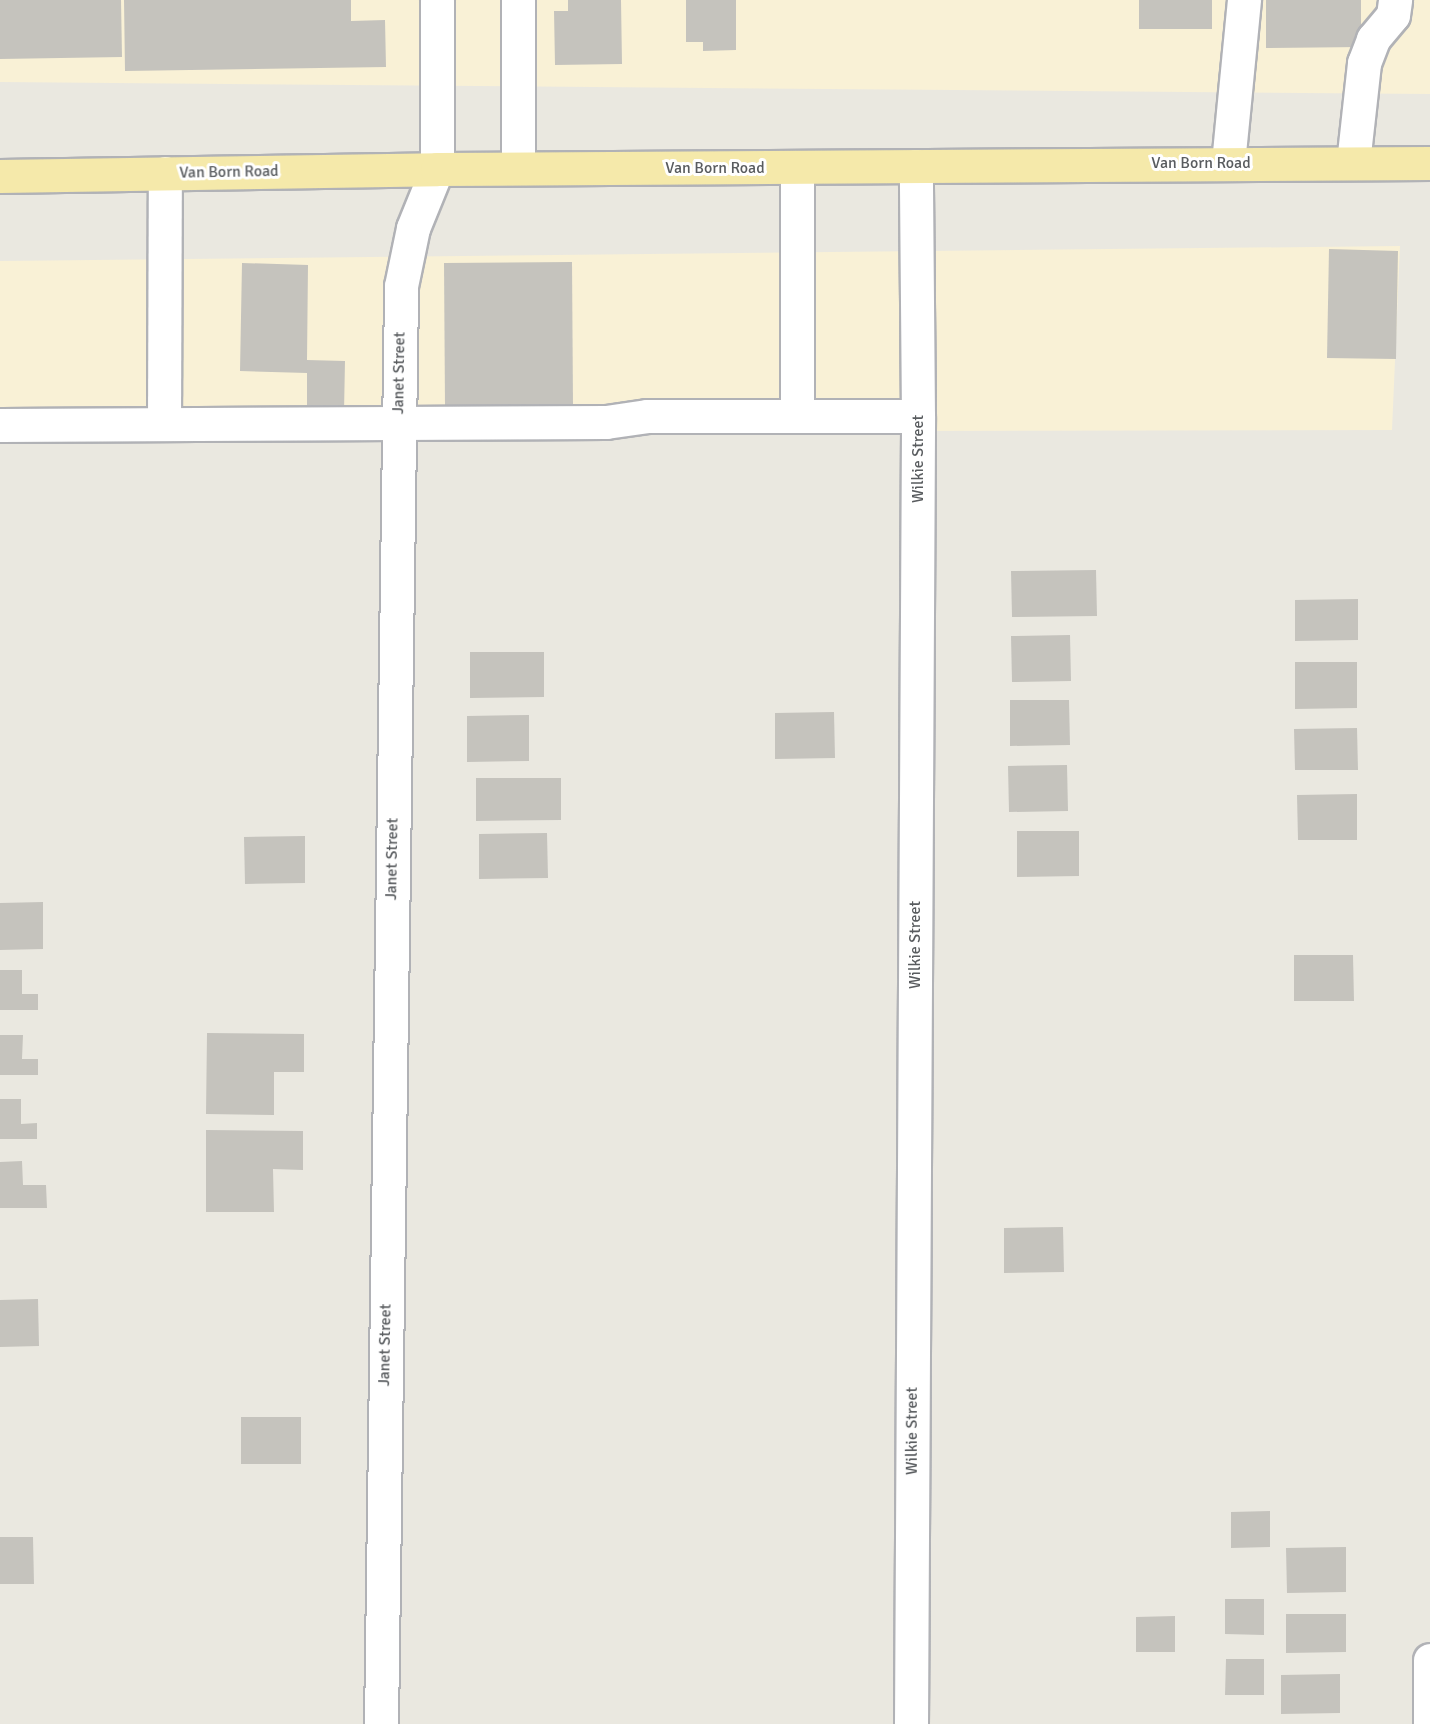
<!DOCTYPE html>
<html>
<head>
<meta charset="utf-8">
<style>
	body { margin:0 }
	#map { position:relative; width:1430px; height:1724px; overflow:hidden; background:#eae8e0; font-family:Signika,sans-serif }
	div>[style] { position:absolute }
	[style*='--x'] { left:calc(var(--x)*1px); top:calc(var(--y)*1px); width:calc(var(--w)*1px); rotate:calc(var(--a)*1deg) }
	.commercial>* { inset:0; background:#f9f1d6 }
	.building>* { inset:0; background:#c5c3bd }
	.roads { filter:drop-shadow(2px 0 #b1b2b6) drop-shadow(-2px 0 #b1b2b6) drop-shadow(0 2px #b1b2b6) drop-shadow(0 -2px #b1b2b6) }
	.minor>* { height:33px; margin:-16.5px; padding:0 16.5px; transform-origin:16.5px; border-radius:16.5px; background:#fff }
	.major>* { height:33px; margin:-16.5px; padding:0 16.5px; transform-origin:16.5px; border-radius:16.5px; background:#f5e9aa }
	span { translate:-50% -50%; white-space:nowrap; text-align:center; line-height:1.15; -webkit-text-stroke:6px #fff; paint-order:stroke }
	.street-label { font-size:16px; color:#595c5f }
</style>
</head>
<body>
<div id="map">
	<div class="commercial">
		<div style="clip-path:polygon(0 0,1430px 0,1430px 94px,0 82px)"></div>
		<div style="clip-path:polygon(1400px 246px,1392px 430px,0 433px,0 261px)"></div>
	</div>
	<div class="building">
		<div style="clip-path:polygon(0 0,121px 0,122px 57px,0 59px)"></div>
		<div style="clip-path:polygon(124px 0,351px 0,351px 21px,385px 20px,386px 67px,125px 71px)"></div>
		<div style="clip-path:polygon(568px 0,621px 0,622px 64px,555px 65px,554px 11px,568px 11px)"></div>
		<div style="clip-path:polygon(686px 0,736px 0,736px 50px,703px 51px,703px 42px,686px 42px)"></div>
		<div style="clip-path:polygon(1139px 0,1212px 0,1212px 29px,1139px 29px)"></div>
		<div style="clip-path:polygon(1266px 0,1361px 0,1361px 47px,1266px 48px)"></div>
		<div style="clip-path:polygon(1329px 249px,1398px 251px,1396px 359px,1327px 358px)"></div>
		<div style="clip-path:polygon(572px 262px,573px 406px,445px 406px,444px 263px)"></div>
		<div style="clip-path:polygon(242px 263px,308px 265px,307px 360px,345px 361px,344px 412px,307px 411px,307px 373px,240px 371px)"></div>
		<div style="clip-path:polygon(1096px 570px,1097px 616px,1012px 617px,1011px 571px)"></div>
		<div style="clip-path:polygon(1358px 599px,1358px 640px,1295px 641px,1295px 600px)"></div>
		<div style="clip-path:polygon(1070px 635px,1071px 681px,1012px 682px,1011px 636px)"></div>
		<div style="clip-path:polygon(470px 652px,544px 652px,544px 697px,470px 698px)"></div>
		<div style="clip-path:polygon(1295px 662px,1357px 662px,1357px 708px,1295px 709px)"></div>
		<div style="clip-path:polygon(1010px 700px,1069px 700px,1070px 745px,1010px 746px)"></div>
		<div style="clip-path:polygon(834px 712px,835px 758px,775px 759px,775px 713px)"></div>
		<div style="clip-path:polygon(529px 715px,529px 761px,467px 762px,467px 716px)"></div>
		<div style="clip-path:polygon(1357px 728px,1358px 770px,1295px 770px,1294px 729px)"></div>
		<div style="clip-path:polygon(1067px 765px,1068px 811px,1009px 812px,1008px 766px)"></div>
		<div style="clip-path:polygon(476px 778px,561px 778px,561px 820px,476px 821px)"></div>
		<div style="clip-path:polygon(1357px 794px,1357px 840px,1298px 840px,1297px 795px)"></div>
		<div style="clip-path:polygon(1017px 831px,1079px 831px,1079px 876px,1017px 877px)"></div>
		<div style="clip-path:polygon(547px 833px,548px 878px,479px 879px,479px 834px)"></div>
		<div style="clip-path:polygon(305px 836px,305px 883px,245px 884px,244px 837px)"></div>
		<div style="clip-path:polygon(43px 902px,43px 949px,0 950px,0 903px)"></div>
		<div style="clip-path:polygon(1294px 955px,1353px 955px,1354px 1001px,1294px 1001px)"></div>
		<div style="clip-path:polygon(0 970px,22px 970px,22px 994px,38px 994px,38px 1010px,0 1010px)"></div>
		<div style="clip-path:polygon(207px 1033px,304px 1034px,304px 1072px,274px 1072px,274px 1115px,206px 1114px)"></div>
		<div style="clip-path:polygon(0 1035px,23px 1035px,22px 1059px,38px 1059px,38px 1075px,0 1075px)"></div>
		<div style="clip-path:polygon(0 1099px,21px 1099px,21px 1124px,37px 1123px,37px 1139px,0 1139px)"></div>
		<div style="clip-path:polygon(206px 1130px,303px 1131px,303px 1170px,273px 1169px,274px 1212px,206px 1212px)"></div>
		<div style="clip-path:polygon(22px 1161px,23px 1185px,46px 1185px,47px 1208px,0 1208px,0 1162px)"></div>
		<div style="clip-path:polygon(1063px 1227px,1064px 1272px,1004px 1273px,1004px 1228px)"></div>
		<div style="clip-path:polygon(38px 1299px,39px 1346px,0 1347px,0 1300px)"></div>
		<div style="clip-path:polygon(241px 1417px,301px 1417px,301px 1464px,241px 1464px)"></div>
		<div style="clip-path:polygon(1270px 1511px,1270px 1547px,1231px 1548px,1231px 1512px)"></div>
		<div style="clip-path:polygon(0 1537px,33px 1537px,34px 1584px,0 1584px)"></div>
		<div style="clip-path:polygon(1346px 1547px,1346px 1592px,1287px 1593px,1286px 1548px)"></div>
		<div style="clip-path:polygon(1225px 1599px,1264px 1599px,1264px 1635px,1225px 1634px)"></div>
		<div style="clip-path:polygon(1286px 1614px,1346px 1614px,1346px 1652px,1286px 1653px)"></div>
		<div style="clip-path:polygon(1175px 1616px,1175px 1652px,1136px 1652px,1136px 1617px)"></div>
		<div style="clip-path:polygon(1226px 1659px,1264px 1659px,1264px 1695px,1225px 1695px)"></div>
		<div style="clip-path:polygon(1340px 1674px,1340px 1713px,1281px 1714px,1281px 1675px)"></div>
	</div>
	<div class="roads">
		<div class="minor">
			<div style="--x:1228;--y:163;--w:164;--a:-84.4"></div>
			<div style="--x:1353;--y:163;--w:101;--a:-83.7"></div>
			<div style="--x:1364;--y:63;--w:26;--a:-69"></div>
			<div style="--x:1373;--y:39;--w:31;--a:-50"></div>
			<div style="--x:1393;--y:15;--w:15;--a:-82"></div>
			<div style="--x:797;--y:167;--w:249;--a:90"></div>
			<div style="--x:518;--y:168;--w:168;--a:-90"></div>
			<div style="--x:164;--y:424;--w:251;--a:-89.8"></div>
			<div style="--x:0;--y:425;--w:606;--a:-0.28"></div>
			<div style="--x:606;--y:422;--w:41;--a:-8.3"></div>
			<div style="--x:647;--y:416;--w:271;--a:0"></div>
			<div style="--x:381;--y:1724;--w:1438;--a:-89.2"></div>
			<div style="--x:401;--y:286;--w:59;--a:-78.3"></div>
			<div style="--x:413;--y:228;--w:64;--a:-67.9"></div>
			<div style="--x:437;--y:169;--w:169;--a:-90"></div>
			<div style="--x:911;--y:1724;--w:1308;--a:-89.69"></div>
			<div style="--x:918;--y:416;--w:250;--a:-90.5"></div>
			<div style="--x:1430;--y:1724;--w:64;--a:-90"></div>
		</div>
		<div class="major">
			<div style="--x:0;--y:176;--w:437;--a:-0.9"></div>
			<div style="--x:437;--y:169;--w:993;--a:-0.35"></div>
		</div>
	</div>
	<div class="street-label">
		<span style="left:1201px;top:163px">Van Born Road</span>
		<span style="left:715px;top:168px">Van Born Road</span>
		<span style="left:229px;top:172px;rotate:-1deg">Van Born Road</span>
		<span style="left:399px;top:373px;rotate:-89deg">Janet Street</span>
		<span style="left:918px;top:459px;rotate:-90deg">Wilkie Street</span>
		<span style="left:392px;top:859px;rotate:-89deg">Janet Street</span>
		<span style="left:915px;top:945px;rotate:-90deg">Wilkie Street</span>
		<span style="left:385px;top:1345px;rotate:-89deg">Janet Street</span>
		<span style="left:912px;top:1431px;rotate:-90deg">Wilkie Street</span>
	</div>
</div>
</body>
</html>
